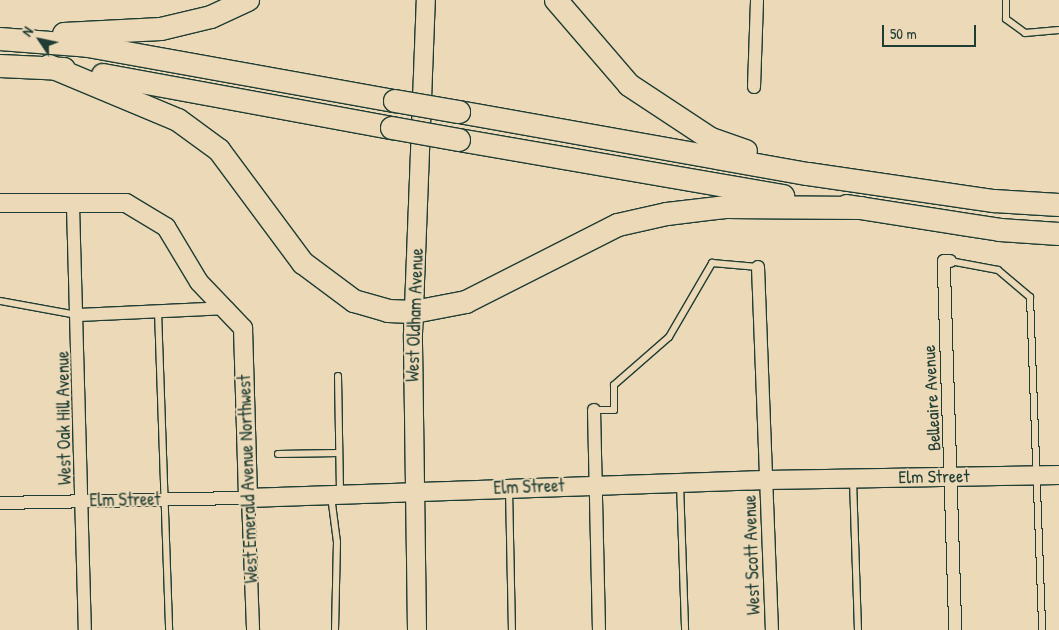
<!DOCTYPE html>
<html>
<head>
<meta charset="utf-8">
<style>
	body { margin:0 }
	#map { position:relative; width:1059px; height:630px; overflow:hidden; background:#ecd9b7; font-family:"Patrick Hand",sans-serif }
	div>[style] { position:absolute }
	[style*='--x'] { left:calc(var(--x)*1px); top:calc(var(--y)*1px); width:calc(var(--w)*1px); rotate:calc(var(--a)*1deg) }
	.roads { filter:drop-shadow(1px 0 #1f3d34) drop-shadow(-1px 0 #1f3d34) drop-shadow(0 1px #1f3d34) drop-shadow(0 -1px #1f3d34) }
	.lane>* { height:6px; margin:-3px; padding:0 3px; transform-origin:3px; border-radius:3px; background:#ecd9b7 }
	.street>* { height:12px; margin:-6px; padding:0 6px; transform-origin:6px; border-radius:6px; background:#ecd9b7 }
	.secondary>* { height:18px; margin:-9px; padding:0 9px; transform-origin:9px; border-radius:9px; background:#ecd9b7 }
	.highway>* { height:22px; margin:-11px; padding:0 11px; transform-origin:11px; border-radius:11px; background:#ecd9b7 }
	.bridges { filter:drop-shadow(1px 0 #1f3d34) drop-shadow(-1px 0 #1f3d34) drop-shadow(0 1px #1f3d34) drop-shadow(0 -1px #1f3d34) }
	.highway-bridge>* { height:22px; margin:-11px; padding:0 11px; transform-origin:11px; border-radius:11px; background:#ecd9b7 }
	span { translate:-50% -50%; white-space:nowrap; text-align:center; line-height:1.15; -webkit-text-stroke:4px #ecd9b7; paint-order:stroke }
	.street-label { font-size:18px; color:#1f3d34 }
	.north { position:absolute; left:15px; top:15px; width:50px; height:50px; -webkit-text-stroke:4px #ecd9b7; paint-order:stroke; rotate:304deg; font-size:14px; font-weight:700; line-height:20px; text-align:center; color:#1f3d34 }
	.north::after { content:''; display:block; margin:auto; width:18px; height:22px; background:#1f3d34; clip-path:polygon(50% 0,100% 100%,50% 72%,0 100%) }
	.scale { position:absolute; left:882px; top:25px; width:94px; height:22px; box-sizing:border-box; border:2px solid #1f3d34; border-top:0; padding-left:6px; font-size:15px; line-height:18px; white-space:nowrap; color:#1f3d34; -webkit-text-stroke:4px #ecd9b7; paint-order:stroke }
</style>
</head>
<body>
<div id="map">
	<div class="roads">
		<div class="lane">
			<div style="--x:1006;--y:0;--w:19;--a:90"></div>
			<div style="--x:1006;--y:19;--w:24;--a:36"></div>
			<div style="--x:1025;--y:33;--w:34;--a:-5"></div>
			<div style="--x:950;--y:261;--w:49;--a:10.6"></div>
			<div style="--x:998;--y:270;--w:42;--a:40.2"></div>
			<div style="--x:1030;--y:297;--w:333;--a:87.9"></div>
			<div style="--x:0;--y:301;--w:78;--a:10.3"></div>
			<div style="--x:158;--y:311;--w:319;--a:88"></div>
			<div style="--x:338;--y:376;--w:117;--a:89"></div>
			<div style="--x:594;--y:410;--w:20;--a:0"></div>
			<div style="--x:614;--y:410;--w:25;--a:-90"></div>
			<div style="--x:614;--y:385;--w:73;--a:-41.1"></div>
			<div style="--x:669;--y:337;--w:86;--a:-59.8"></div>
			<div style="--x:712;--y:263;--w:46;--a:5"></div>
			<div style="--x:278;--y:454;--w:61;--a:-0.9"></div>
			<div style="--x:853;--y:480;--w:150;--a:88.1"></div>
			<div style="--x:680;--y:484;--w:146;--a:88"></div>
			<div style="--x:509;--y:489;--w:141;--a:88.8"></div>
			<div style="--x:331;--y:496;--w:46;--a:82.6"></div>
			<div style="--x:337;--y:542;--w:88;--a:91.3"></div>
		</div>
		<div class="street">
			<div style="--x:754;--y:87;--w:87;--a:-88"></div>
			<div style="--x:73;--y:206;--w:424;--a:88.4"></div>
			<div style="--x:950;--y:261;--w:6;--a:180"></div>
			<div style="--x:944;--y:261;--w:10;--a:90"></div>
			<div style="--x:944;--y:271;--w:359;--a:88.2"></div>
			<div style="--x:758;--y:267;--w:363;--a:87.8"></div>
			<div style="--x:79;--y:315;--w:149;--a:-2.7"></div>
			<div style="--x:594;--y:410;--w:220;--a:88.7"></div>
			<div style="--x:0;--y:503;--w:248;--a:-1.2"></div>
			<div style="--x:248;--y:498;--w:132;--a:87.8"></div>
		</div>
		<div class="secondary">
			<div style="--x:0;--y:203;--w:126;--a:0"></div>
			<div style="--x:126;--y:203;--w:47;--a:31"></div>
			<div style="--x:166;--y:227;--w:64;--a:59"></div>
			<div style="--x:199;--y:282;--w:64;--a:46.3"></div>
			<div style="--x:243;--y:328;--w:170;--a:88.3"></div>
			<div style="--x:248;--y:498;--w:518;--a:-1.99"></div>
			<div style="--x:766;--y:480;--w:293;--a:-1"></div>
			<div style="--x:417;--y:630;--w:296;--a:-90.8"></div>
			<div style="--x:413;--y:334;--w:334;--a:-87.8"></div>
		</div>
		<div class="highway">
			<div style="--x:556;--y:0;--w:112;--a:49.3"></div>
			<div style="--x:629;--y:85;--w:98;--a:33.4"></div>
			<div style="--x:711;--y:139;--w:37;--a:19"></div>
			<div style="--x:64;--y:34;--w:97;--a:-3"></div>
			<div style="--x:161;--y:29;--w:51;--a:-13.5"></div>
			<div style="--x:211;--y:17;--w:41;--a:-24.7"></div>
			<div style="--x:0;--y:39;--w:88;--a:4.5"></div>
			<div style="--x:88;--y:46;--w:312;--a:10.2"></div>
			<div style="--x:0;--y:66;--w:64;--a:2.7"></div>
			<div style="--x:49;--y:66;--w:140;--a:22.7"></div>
			<div style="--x:178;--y:120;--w:51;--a:36.2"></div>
			<div style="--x:219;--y:150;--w:141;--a:53.4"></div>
			<div style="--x:303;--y:263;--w:64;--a:36.7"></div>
			<div style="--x:354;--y:301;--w:35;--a:16"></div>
			<div style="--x:388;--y:311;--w:26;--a:2"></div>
			<div style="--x:414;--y:312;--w:53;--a:-10.9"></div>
			<div style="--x:466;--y:302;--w:170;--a:-26.9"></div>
			<div style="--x:618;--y:225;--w:50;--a:-12.7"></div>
			<div style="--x:667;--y:214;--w:59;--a:-6.8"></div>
			<div style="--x:726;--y:207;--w:135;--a:0.4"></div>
			<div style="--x:103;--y:75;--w:294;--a:10.4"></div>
			<div style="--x:459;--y:112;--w:354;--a:10.1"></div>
			<div style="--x:808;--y:174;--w:188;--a:8.3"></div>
			<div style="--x:994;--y:201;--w:65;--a:3.5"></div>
			<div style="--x:459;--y:140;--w:329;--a:9.8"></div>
			<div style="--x:847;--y:206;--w:155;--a:8.9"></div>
			<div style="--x:1000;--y:230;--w:59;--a:3.9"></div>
		</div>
	</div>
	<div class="bridges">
		<div class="highway-bridge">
			<div style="--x:395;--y:101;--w:65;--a:9.8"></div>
			<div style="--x:392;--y:128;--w:68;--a:10.2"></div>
		</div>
	</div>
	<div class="street-label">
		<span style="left:415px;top:315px;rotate:-88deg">West Oldham Avenue</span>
		<span style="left:932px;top:398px;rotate:-93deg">Belleaire Avenue</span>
		<span style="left:64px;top:418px;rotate:-91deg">West Oak Hill Avenue</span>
		<span style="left:934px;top:477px;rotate:-1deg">Elm Street</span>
		<span style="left:248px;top:479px;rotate:-92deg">West Emerald Avenue Northwest</span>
		<span style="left:529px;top:487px;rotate:-2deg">Elm Street</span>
		<span style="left:125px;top:500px;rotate:-1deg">Elm Street</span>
		<span style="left:752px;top:555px;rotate:-92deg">West Scott Avenue</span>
	</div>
	<div class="north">N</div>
	<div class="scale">50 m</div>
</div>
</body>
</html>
